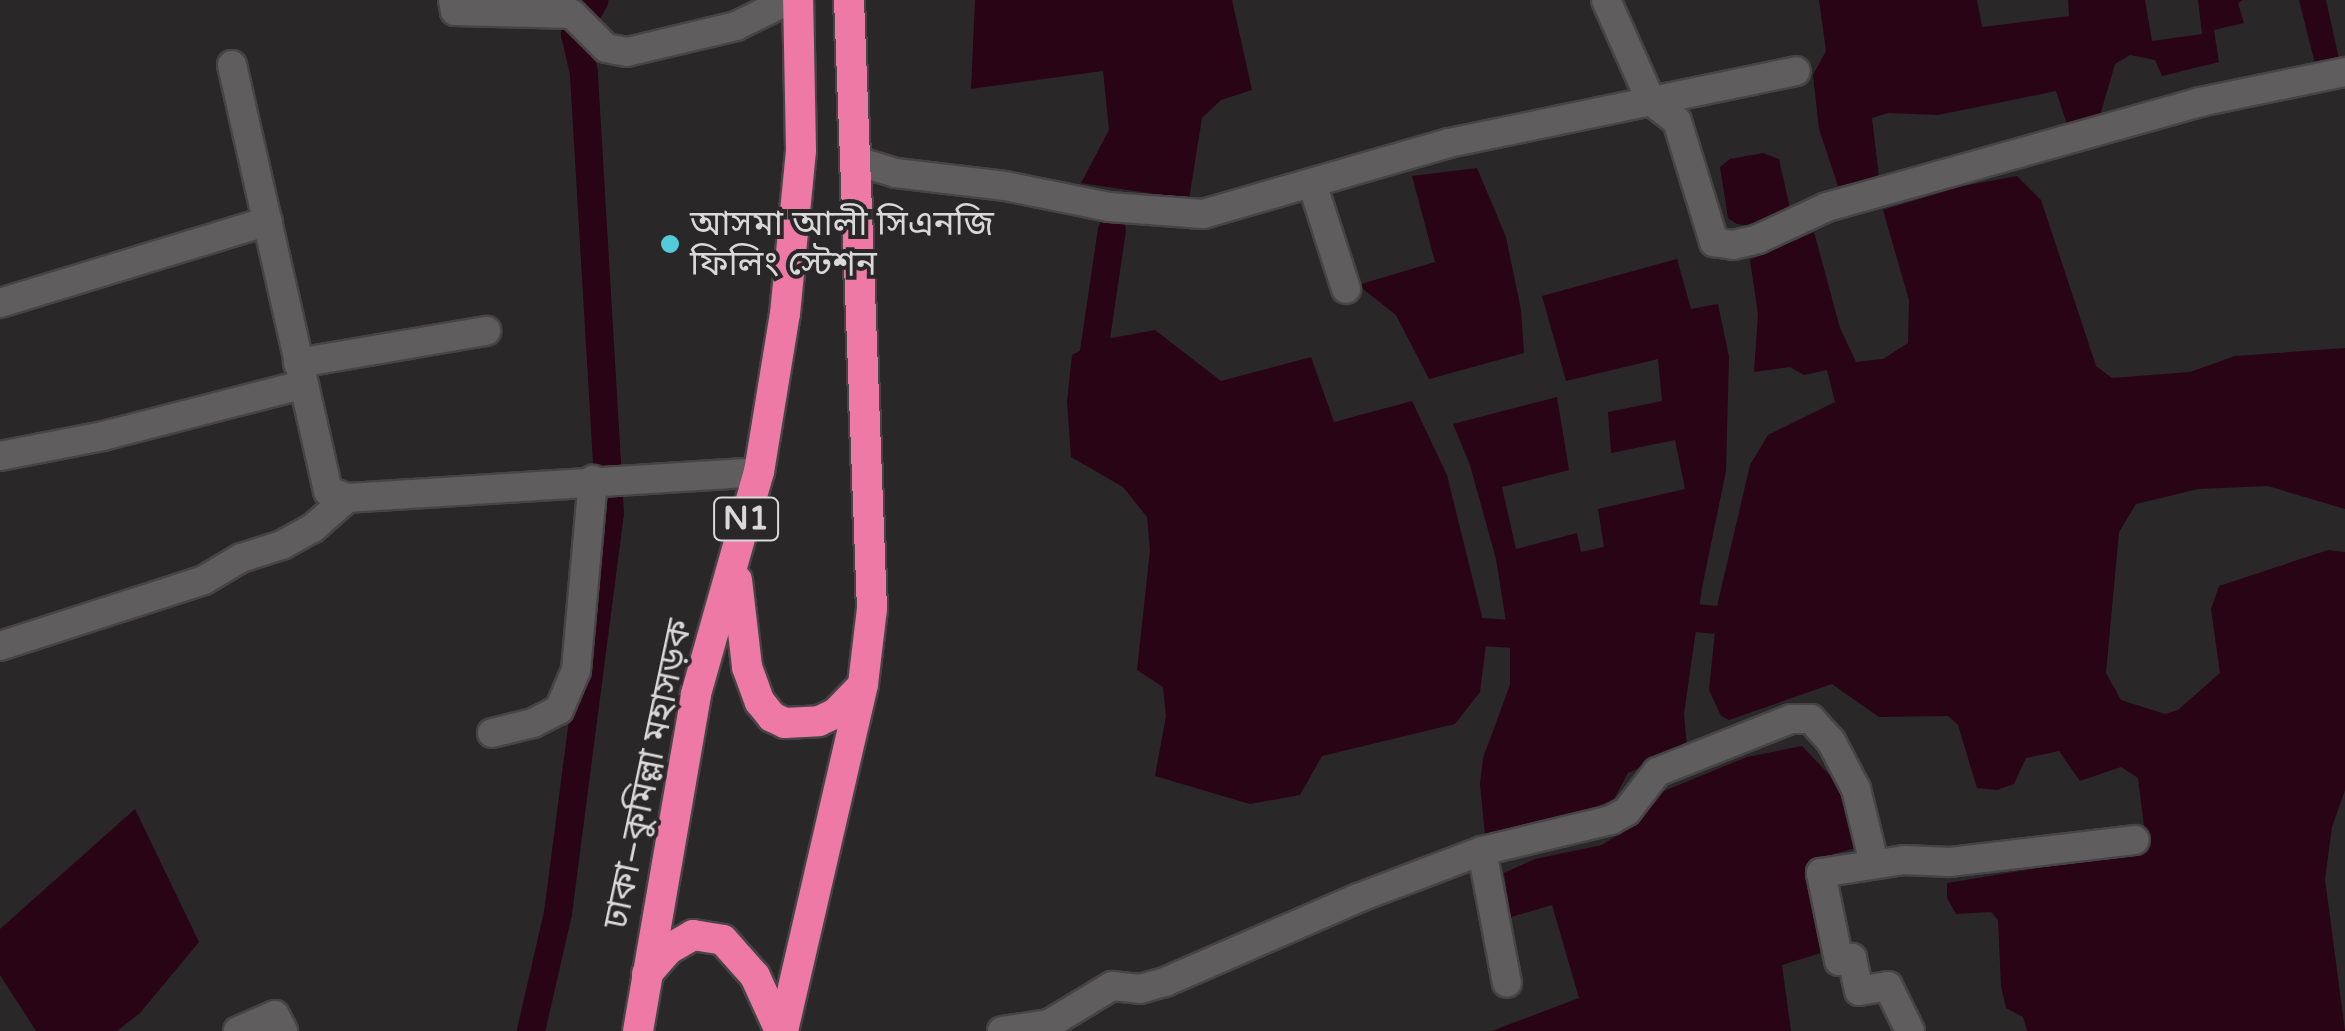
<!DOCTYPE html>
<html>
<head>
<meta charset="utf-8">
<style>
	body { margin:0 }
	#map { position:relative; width:2345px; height:1031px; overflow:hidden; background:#2a2728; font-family:"Varela Round","Noto Sans Bengali",sans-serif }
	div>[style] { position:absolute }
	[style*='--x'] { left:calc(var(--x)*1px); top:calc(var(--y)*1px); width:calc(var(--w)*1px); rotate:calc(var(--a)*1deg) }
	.water>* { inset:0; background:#290414 }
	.canal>* { height:28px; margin:-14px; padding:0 14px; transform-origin:14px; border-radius:14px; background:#290414 }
	.roads { filter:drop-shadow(2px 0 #474445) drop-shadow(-2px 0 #474445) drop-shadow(0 2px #474445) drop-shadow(0 -2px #474445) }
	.street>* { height:28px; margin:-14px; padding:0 14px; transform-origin:14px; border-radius:14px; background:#605d5e }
	.highway>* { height:30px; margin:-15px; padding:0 15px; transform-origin:15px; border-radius:15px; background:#ee79a5 }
	.dots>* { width:28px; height:28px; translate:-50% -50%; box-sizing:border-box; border:5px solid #2a2728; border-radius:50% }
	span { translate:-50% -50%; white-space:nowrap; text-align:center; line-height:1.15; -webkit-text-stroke:8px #2a2728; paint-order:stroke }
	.shield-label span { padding:2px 8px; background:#2a2728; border:2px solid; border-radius:8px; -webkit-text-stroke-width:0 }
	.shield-label { font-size:32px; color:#dad8d8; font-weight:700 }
	.poi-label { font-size:35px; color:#dad8d8 }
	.left { translate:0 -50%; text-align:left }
	.street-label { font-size:35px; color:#dad8d8 }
</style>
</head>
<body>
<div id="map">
	<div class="water">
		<div style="clip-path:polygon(975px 0,1232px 0,1252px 90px,1221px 100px,1202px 118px,1189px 199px,1081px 183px,1109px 130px,1103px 71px,971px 89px)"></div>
		<div style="clip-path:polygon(1819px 0,1977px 0,1982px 27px,2069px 16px,2068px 0,2145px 0,2152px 41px,2202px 34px,2198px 0,2243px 0,2238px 3px,2244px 23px,2214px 30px,2219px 62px,2162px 76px,2155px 60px,2130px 55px,2115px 64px,2099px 119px,2067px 124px,2056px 91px,1938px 115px,1888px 113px,1872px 118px,1879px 177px,1838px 186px,1819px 129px,1813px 75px,1826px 51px)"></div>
		<div style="clip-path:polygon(2299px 0,2326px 0,2339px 59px,2315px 64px)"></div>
		<div style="clip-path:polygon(1763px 153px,1779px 159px,1789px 204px,1786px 215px,1755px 227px,1737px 224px,1728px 218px,1720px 167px,1730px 159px)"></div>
		<div style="clip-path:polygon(1477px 168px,1506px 237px,1521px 310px,1524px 353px,1429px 379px,1396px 315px,1358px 285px,1435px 262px,1412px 176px)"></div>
		<div style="clip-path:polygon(2017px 176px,2041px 200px,2096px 366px,2112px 378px,2190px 372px,2235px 356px,2345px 348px,2345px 509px,2268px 486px,2198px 489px,2136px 504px,2119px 532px,2106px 673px,2121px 700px,2165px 714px,2178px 710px,2220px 673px,2211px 609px,2219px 586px,2328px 550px,2345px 552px,2345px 790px,2332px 827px,2325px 879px,2345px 1031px,2027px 1031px,2023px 1017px,2006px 1008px,2001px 986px,1998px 920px,1991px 912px,1956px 914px,1947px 898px,1947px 883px,2147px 850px,2138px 778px,2121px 767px,2080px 781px,2059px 751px,2026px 758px,2014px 784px,1997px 790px,1977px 788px,1958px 725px,1948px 716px,1879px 717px,1832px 684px,1729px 720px,1721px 716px,1709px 690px,1718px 602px,1750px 465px,1768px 435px,1835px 402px,1827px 370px,1804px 375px,1790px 367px,1754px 372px,1758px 314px,1750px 260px,1814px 232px,1840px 328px,1856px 362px,1883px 359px,1908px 343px,1909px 300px,1883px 210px,1963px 186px)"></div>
		<div style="clip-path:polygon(1677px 259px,1691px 309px,1718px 304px,1729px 357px,1726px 471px,1702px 588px,1684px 714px,1687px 747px,1628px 773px,1614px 799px,1589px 810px,1485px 835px,1480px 784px,1483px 758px,1510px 685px,1510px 647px,1496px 559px,1470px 465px,1453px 424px,1557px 397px,1569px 470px,1502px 487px,1516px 549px,1577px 533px,1581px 552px,1604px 547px,1598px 509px,1685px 489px,1675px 440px,1611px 453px,1608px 412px,1662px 401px,1658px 359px,1566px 381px,1542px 296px)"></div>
		<div style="clip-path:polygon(1155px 330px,1221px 381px,1311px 357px,1334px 422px,1412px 401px,1447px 475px,1487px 637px,1480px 692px,1455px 724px,1322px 756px,1300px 795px,1250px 804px,1155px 776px,1166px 716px,1163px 687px,1137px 670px,1150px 550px,1147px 517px,1123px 487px,1071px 457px,1067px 402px,1072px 355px,1101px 340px)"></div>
		<div style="clip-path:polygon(1802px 746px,1838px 784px,1855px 848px,1809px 861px,1821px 953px,1782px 965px,1791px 1031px,1492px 1031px,1579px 998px,1552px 905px,1511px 917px,1504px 873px,1535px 859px,1602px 845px,1632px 826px,1659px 793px,1747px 757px)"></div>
		<div style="clip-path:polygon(135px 809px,199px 942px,140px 1013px,117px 1031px,36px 1031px,0 975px,0 929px)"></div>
	</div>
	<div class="canal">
		<div style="--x:1097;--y:375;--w:11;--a:-117"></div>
		<div style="--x:1092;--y:365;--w:136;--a:-81.6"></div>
		<div style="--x:1660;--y:615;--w:92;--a:5"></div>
		<div style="--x:1448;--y:630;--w:97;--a:3.5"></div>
		<div style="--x:531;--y:1031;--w:121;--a:-77.1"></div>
		<div style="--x:558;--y:913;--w:403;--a:-82.6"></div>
		<div style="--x:610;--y:513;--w:441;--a:-93.4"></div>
		<div style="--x:584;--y:73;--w:40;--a:-103"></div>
		<div style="--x:575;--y:34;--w:39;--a:-60"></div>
	</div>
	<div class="roads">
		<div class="street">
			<div style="--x:453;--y:0;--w:11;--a:80"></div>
			<div style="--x:455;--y:11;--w:117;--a:1.5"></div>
			<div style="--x:572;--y:14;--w:48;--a:45"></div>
			<div style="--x:606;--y:48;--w:21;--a:11"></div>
			<div style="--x:627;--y:52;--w:112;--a:-13.4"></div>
			<div style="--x:736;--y:26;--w:59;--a:-26.1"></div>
			<div style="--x:1606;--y:0;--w:111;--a:66"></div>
			<div style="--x:1651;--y:101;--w:33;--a:38"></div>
			<div style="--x:1677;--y:121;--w:127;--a:73"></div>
			<div style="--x:1714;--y:242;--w:19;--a:9"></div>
			<div style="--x:1733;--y:245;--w:26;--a:-13"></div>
			<div style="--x:1758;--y:239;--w:76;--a:-24.9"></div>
			<div style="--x:1827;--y:207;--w:387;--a:-15.7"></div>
			<div style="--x:2200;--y:102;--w:148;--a:-11.7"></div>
			<div style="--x:232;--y:65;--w:437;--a:77.3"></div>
			<div style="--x:328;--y:491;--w:20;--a:20"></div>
			<div style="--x:347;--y:498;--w:413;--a:-3.6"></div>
			<div style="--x:856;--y:161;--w:42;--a:16.7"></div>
			<div style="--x:896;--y:173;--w:110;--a:6.8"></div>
			<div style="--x:1005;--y:186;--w:106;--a:11.4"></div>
			<div style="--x:1109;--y:207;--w:94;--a:4.3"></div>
			<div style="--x:1203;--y:214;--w:256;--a:-16.1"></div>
			<div style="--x:1449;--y:143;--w:354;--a:-11.7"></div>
			<div style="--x:1313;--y:186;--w:108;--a:72.2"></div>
			<div style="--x:0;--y:303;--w:280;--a:-17"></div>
			<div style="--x:298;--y:363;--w:191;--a:-9.7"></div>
			<div style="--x:0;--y:456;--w:105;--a:-11"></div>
			<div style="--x:103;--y:436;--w:205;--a:-14.4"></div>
			<div style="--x:0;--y:646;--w:214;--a:-17.9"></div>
			<div style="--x:204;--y:580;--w:43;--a:-30.7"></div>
			<div style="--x:241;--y:558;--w:43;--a:-17.6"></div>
			<div style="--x:282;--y:545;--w:35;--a:-29"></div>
			<div style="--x:313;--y:528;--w:45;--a:-41.4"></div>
			<div style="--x:492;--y:733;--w:42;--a:-13.7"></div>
			<div style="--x:533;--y:723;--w:29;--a:-27"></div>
			<div style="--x:559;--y:710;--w:43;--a:-67"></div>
			<div style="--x:576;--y:670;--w:191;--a:-84.9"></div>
			<div style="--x:1482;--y:851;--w:134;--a:79.3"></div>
			<div style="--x:238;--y:1031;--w:40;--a:-23.4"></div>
			<div style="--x:275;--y:1015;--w:18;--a:63"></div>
			<div style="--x:1002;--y:1031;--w:48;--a:-8.5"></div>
			<div style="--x:1049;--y:1024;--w:74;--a:-31.1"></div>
			<div style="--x:1112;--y:986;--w:28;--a:6"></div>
			<div style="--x:1140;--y:989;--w:26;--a:-16"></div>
			<div style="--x:1165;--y:982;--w:210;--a:-23.5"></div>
			<div style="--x:1358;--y:898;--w:133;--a:-20.8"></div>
			<div style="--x:1482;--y:851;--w:133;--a:-13.5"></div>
			<div style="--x:1611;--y:820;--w:18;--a:-29"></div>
			<div style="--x:1627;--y:811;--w:49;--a:-52.4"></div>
			<div style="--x:1657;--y:772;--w:144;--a:-21.6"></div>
			<div style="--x:1791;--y:719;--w:20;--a:0"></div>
			<div style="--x:1811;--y:719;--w:30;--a:48"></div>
			<div style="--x:1831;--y:741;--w:54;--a:62.5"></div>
			<div style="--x:1856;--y:789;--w:76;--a:76.3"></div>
			<div style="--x:1910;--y:1031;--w:50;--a:-116.1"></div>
			<div style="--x:1888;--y:986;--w:29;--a:170"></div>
			<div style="--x:1859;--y:991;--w:34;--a:-102"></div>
			<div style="--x:1852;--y:958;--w:13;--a:167"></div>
			<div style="--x:1839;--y:961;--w:90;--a:-101.6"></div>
			<div style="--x:1821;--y:873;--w:84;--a:-8.9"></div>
			<div style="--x:1904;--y:860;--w:46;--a:2.5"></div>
			<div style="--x:1950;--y:862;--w:186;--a:-6.8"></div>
		</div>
		<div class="highway">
			<div style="--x:737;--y:580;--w:88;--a:83.4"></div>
			<div style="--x:747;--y:667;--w:37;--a:70"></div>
			<div style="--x:760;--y:702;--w:19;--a:51"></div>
			<div style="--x:772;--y:717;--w:14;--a:25"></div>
			<div style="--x:785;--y:723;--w:34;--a:-3"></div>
			<div style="--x:819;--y:721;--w:19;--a:-25"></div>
			<div style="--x:836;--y:713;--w:37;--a:-46"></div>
			<div style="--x:647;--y:974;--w:33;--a:-49"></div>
			<div style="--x:669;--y:949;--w:28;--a:-30"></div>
			<div style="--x:693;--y:935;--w:30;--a:9"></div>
			<div style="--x:723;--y:940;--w:48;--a:48.4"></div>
			<div style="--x:755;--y:976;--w:60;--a:65.6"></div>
			<div style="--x:638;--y:1031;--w:342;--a:-80.2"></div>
			<div style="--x:696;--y:694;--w:231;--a:-74.2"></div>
			<div style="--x:759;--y:472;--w:160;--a:-80.7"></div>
			<div style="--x:785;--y:314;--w:165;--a:-84.4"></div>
			<div style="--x:801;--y:150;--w:150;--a:-91.1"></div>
			<div style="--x:783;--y:1031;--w:356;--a:-77"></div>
			<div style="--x:863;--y:684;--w:76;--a:-83.2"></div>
			<div style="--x:872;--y:609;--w:609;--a:-92.16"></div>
		</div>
	</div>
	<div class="dots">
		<div style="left:670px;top:244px;background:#53cbda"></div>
	</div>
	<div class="shield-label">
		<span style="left:746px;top:519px">N1</span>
	</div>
	<div class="poi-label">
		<span class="left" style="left:690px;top:244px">আসমা আলী সিএনজি<br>ফিলিং স্টেশন</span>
	</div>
	<div class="street-label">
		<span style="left:648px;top:774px;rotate:-78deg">ঢাকা–কুমিল্লা মহাসড়ক</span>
	</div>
</div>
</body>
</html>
